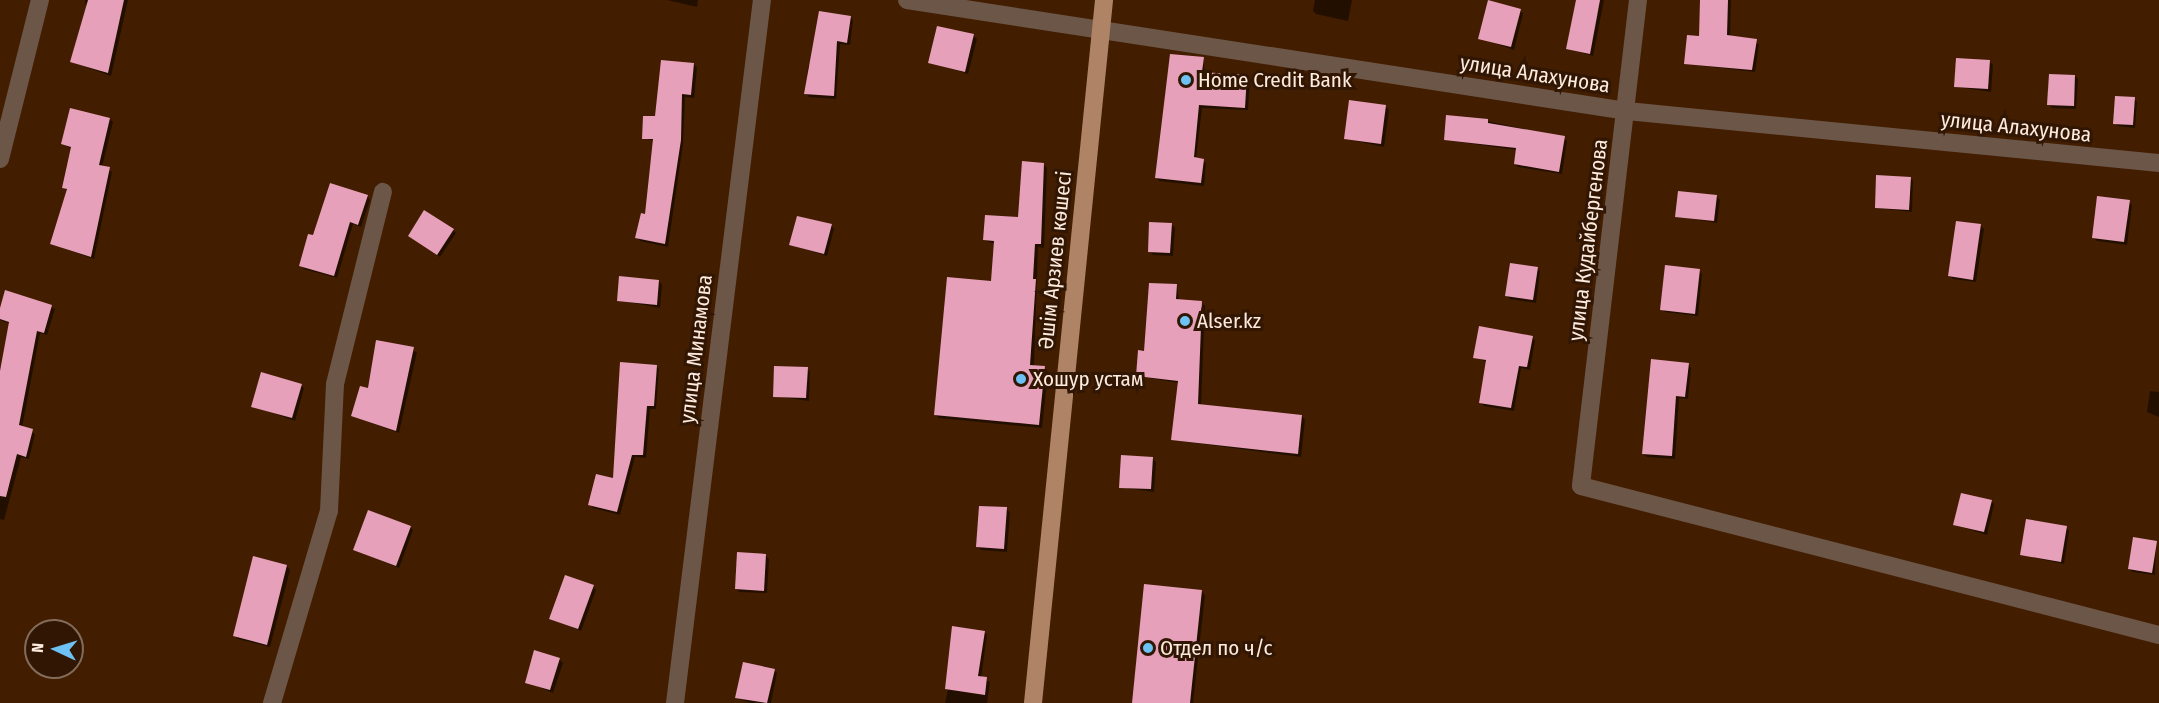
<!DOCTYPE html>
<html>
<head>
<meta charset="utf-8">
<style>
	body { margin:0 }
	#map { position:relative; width:2159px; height:703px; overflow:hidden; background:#421d00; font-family:"Fira Sans Condensed",sans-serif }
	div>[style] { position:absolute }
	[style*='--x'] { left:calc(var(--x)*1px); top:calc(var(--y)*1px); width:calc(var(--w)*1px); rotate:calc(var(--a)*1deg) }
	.shadow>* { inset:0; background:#0007 }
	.building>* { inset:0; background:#e6a0ba }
	.minor>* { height:18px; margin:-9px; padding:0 9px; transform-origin:9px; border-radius:9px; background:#6c5648 }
	.major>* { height:18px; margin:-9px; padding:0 9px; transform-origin:9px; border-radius:9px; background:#af8365 }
	.dots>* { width:16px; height:16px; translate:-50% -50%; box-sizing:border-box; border:3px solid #311703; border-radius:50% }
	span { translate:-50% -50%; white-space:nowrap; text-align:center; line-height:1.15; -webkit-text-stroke:6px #311703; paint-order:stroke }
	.street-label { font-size:21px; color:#feebdf }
	.poi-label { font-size:21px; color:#feebdf }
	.left { translate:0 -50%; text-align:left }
	.north { position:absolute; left:24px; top:619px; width:60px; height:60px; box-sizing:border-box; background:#311703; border:2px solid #836c5b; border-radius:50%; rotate:274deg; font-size:16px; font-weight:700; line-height:24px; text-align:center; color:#feebdf }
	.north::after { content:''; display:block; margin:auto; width:21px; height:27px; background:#6dc2f3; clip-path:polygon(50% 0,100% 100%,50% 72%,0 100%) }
</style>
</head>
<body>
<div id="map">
	<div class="shadow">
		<div style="clip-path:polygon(85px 0,128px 0,111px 76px,72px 62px,87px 10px)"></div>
		<div style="clip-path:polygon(667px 0,698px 0,697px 7px)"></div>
		<div style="clip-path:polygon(1315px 0,1352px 0,1348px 21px,1316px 14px,1313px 11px)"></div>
		<div style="clip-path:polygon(1577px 0,1604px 0,1593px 56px,1568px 49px)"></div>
		<div style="clip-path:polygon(1702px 0,1731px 0,1730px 37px,1759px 44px,1755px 72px,1686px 64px,1700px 38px)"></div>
		<div style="clip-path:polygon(1520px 10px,1523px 14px,1514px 50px,1480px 38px)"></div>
		<div style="clip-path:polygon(850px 17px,853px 20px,850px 45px,840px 44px,836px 99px,809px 97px,806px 93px,808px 66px,812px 67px)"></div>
		<div style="clip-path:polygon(973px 36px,977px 39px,968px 74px,930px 62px)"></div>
		<div style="clip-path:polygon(1203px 59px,1205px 74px,1250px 79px,1248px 110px,1202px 108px,1196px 159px,1206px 163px,1204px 186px,1159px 181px,1156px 177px)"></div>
		<div style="clip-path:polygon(1990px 62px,1993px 65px,1991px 92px,1956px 87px)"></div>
		<div style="clip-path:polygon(694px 64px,697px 68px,694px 98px,685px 97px,683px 144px,668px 247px,640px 241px,637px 237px,646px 216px,654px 141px,644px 138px)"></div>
		<div style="clip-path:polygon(2075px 76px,2078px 79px,2076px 109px,2052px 108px,2049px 104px)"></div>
		<div style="clip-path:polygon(2134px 99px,2137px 102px,2135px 128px,2118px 126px,2115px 123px)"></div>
		<div style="clip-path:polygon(1386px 107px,1389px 110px,1384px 147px,1346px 139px)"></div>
		<div style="clip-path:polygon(110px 119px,113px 122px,102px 167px,112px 172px,94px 259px,51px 244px,68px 191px,64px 188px,72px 149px,63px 144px)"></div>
		<div style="clip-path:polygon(1487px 121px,1564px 138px,1567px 141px,1562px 174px,1518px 167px,1515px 164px,1517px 150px,1445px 140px)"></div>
		<div style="clip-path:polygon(1043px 164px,1047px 168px,1044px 248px,1038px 247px,1034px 366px,1048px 372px,1042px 428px,939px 418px,935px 414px,992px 283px,995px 244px,984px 240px,1019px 219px)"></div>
		<div style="clip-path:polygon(1910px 178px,1913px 181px,1912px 212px,1876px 208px)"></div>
		<div style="clip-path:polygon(367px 196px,370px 200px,361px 227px,353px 224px,337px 278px,304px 269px,301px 265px,314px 237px)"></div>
		<div style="clip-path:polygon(1717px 197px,1720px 200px,1717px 223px,1676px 216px)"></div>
		<div style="clip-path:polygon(2129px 202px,2132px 205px,2127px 245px,2097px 241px,2094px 238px)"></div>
		<div style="clip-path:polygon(831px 225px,834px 229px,827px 256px,791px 245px)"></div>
		<div style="clip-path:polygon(1172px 225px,1175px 228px,1173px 256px,1153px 255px,1150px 251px)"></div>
		<div style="clip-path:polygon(1980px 225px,1984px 229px,1976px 282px,1953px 279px,1950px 276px)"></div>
		<div style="clip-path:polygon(453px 230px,456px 233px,440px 257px,409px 236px)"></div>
		<div style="clip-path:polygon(1537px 268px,1540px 271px,1536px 303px,1510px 299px,1507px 296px)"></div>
		<div style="clip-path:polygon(1699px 271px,1702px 274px,1698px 316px,1665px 312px,1662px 309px)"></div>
		<div style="clip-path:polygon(659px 281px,662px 285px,660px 308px,618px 300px)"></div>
		<div style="clip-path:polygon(1177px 285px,1179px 301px,1205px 305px,1201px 405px,1302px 416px,1305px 420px,1301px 457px,1173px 440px,1179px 383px,1137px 376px)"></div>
		<div style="clip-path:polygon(6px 292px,55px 309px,47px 335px,40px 333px,22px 428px,35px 434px,29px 459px,21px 457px,4px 520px,0 519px,0 379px,10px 324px,0 320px,0 313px)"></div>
		<div style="clip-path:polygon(1532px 337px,1535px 341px,1530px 370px,1521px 368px,1514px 411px,1484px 406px,1480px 402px,1487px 362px,1475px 357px)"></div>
		<div style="clip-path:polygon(378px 342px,417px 352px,399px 433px,352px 416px,369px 390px)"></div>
		<div style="clip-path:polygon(1688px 364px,1691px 368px,1688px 399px,1679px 398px,1675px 459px,1647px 457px,1643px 454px)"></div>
		<div style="clip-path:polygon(656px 366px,659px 369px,656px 409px,650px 409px,646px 458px,635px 457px,620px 515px,593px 508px,590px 504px,615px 480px)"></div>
		<div style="clip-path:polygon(807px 369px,810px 372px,809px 401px,774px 396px)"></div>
		<div style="clip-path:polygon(301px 385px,304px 388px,295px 421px,253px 406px)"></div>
		<div style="clip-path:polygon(2150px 391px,2159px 392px,2159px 417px,2147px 412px)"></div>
		<div style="clip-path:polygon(1153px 459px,1156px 462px,1154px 492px,1120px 487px)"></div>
		<div style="clip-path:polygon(1991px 501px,1994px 504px,1987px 535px,1955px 525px)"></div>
		<div style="clip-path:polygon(1006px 509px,1010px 512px,1007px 552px,981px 550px,978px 547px)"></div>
		<div style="clip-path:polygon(410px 527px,413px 530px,399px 568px,355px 550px)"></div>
		<div style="clip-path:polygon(2066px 527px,2069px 531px,2064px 564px,2022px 555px)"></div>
		<div style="clip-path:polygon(2156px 542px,2155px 575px,2133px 572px,2129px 569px)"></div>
		<div style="clip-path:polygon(766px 556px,769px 559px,767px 593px,739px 592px,736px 588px)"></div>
		<div style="clip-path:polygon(287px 566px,290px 570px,270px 647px,238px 639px,234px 635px)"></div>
		<div style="clip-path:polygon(593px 587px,596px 590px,581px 631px,551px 618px)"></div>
		<div style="clip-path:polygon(1201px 591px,1205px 595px,1193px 703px,1133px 703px)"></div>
		<div style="clip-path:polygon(984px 632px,987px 635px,981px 678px,990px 682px,987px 703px,945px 703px,948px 689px)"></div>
		<div style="clip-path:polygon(559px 659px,563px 663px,553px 693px,527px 682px)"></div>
		<div style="clip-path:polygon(774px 670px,777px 673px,771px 703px,750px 703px,737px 698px)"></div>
	</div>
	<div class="building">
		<div style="clip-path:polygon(88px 0,124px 0,108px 73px,70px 62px)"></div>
		<div style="clip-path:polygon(1488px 0,1521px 9px,1511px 47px,1478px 39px)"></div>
		<div style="clip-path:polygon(1576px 0,1600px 0,1590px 54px,1566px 49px)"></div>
		<div style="clip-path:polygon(1700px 0,1728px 0,1727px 35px,1757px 39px,1752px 70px,1684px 64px,1687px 35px,1699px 36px)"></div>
		<div style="clip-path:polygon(819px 11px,851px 16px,847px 43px,837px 41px,834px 96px,804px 94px)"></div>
		<div style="clip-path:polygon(937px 26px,974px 34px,965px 72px,928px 63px)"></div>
		<div style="clip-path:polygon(1170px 54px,1204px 57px,1202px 72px,1247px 75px,1245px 108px,1199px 105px,1194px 157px,1204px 159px,1201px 183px,1155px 178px)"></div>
		<div style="clip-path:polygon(1956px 58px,1990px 60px,1988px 89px,1954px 87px)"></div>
		<div style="clip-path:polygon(661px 60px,694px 63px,691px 95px,682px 94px,681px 140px,665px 244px,635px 238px,641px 213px,645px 214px,653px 139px,642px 139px,643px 116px,655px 116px)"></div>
		<div style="clip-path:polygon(2049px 74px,2075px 75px,2074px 106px,2047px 105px)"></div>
		<div style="clip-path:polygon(2115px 96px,2135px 97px,2133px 125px,2113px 124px)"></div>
		<div style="clip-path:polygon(1349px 100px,1386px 105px,1381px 144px,1344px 139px)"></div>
		<div style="clip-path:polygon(70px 108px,110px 118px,99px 165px,110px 167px,91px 257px,50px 244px,67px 189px,62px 188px,71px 147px,61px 144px)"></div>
		<div style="clip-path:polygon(1446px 115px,1488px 119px,1488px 123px,1565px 136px,1559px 172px,1514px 164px,1516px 148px,1444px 140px)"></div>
		<div style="clip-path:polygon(1022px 161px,1044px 163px,1041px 244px,1035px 244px,1033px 279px,1036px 279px,1030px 365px,1045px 366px,1039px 425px,934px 415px,947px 277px,991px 281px,994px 241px,983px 240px,985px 215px,1018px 217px)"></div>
		<div style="clip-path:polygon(1876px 175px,1911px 177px,1909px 210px,1875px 208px)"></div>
		<div style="clip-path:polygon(330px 183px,368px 195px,358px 225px,350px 222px,334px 276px,299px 266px,308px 234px,313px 235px)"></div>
		<div style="clip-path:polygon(1678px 191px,1717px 195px,1714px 221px,1675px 217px)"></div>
		<div style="clip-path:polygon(2097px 196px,2130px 200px,2124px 242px,2092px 238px)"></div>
		<div style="clip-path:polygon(424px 210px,454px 229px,437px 255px,408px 236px)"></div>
		<div style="clip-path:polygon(797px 216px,832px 224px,824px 254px,789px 245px)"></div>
		<div style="clip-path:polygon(1956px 221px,1981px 224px,1973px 280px,1948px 276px)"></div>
		<div style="clip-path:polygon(1149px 222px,1172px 223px,1170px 253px,1148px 252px)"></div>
		<div style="clip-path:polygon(1510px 263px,1538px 267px,1533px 300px,1505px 296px)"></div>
		<div style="clip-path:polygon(1665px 265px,1700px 269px,1695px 314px,1660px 310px)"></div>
		<div style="clip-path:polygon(619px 276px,659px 280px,657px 305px,617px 301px)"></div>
		<div style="clip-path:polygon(1149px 283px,1177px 284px,1176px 299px,1202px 301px,1198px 404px,1302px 415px,1298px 454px,1171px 440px,1178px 381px,1136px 376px,1138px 350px,1144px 351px)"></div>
		<div style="clip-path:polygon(5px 290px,52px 305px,44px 333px,37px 331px,19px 425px,33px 429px,26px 457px,17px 454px,6px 497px,0 496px,0 371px,9px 322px,0 319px,0 308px)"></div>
		<div style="clip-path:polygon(1479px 326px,1533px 336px,1527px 367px,1519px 366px,1511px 408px,1479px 403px,1486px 360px,1473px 358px)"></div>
		<div style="clip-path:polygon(376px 340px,414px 347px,396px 431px,351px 416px,360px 386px,368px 388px)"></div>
		<div style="clip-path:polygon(1651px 359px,1689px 363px,1685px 397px,1676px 396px,1672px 456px,1642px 454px)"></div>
		<div style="clip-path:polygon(620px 362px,657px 365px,654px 406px,647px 406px,643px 455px,632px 455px,617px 512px,588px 505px,596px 474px,613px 478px)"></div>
		<div style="clip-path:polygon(774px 366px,808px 367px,806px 398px,773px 397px)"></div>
		<div style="clip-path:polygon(261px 372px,302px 384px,292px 418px,251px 407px)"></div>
		<div style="clip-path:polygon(1121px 455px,1153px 457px,1151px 489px,1119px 488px)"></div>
		<div style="clip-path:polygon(1961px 493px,1992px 500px,1984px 532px,1953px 525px)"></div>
		<div style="clip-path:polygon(979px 506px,1007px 507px,1004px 549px,976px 547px)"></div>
		<div style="clip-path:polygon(368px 510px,411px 526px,396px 566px,353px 550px)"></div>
		<div style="clip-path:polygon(2026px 519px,2067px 526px,2061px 562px,2020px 555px)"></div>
		<div style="clip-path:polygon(2133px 537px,2157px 541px,2152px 573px,2128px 569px)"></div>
		<div style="clip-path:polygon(737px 552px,766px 554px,764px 591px,735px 589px)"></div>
		<div style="clip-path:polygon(253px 556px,287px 565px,267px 645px,233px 636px)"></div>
		<div style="clip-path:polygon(565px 575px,594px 585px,578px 629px,549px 619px)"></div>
		<div style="clip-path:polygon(1144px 584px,1202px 590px,1190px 703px,1132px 703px)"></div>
		<div style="clip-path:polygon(952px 626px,985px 631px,978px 676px,987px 677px,985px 695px,945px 689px)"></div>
		<div style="clip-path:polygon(534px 650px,560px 658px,550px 690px,525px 683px)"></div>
		<div style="clip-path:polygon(743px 662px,775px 669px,767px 703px,735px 698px)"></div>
	</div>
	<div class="minor">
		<div style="--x:907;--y:0;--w:729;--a:8.76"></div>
		<div style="--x:1627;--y:111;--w:535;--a:5.58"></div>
		<div style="--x:1638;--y:0;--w:489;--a:96.7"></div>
		<div style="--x:1581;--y:486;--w:597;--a:14.46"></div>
		<div style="--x:0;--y:159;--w:164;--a:-75.9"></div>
		<div style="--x:272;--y:703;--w:200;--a:-73.5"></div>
		<div style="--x:329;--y:511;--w:127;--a:-87.3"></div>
		<div style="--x:335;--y:384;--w:198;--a:-76"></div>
		<div style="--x:675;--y:703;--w:708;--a:-82.95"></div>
	</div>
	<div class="major">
		<div style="--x:1033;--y:703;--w:707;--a:-84.23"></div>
	</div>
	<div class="dots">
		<div style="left:1186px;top:80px;background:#6dc2f3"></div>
		<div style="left:1185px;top:321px;background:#6dc2f3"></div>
		<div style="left:1021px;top:379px;background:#6dc2f3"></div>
		<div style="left:1148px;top:648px;background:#6dc2f3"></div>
	</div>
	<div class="street-label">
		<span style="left:1535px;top:74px;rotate:9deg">улица Алахунова</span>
		<span style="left:2016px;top:127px;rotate:6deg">улица Алахунова</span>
		<span style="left:1588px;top:240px;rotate:-83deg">улица Кудайбергенова</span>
		<span style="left:1055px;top:260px;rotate:-84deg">Әшім Арзиев көшесі</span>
		<span style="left:696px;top:349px;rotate:-83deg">улица Минамова</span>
	</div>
	<div class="poi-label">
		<span class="left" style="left:1198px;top:80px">Home Credit Bank</span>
		<span class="left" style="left:1197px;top:321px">Alser.kz</span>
		<span class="left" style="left:1033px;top:379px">Хошур устам</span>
		<span class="left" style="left:1160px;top:648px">Отдел по ч/с</span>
	</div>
	<div class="north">N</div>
</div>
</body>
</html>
